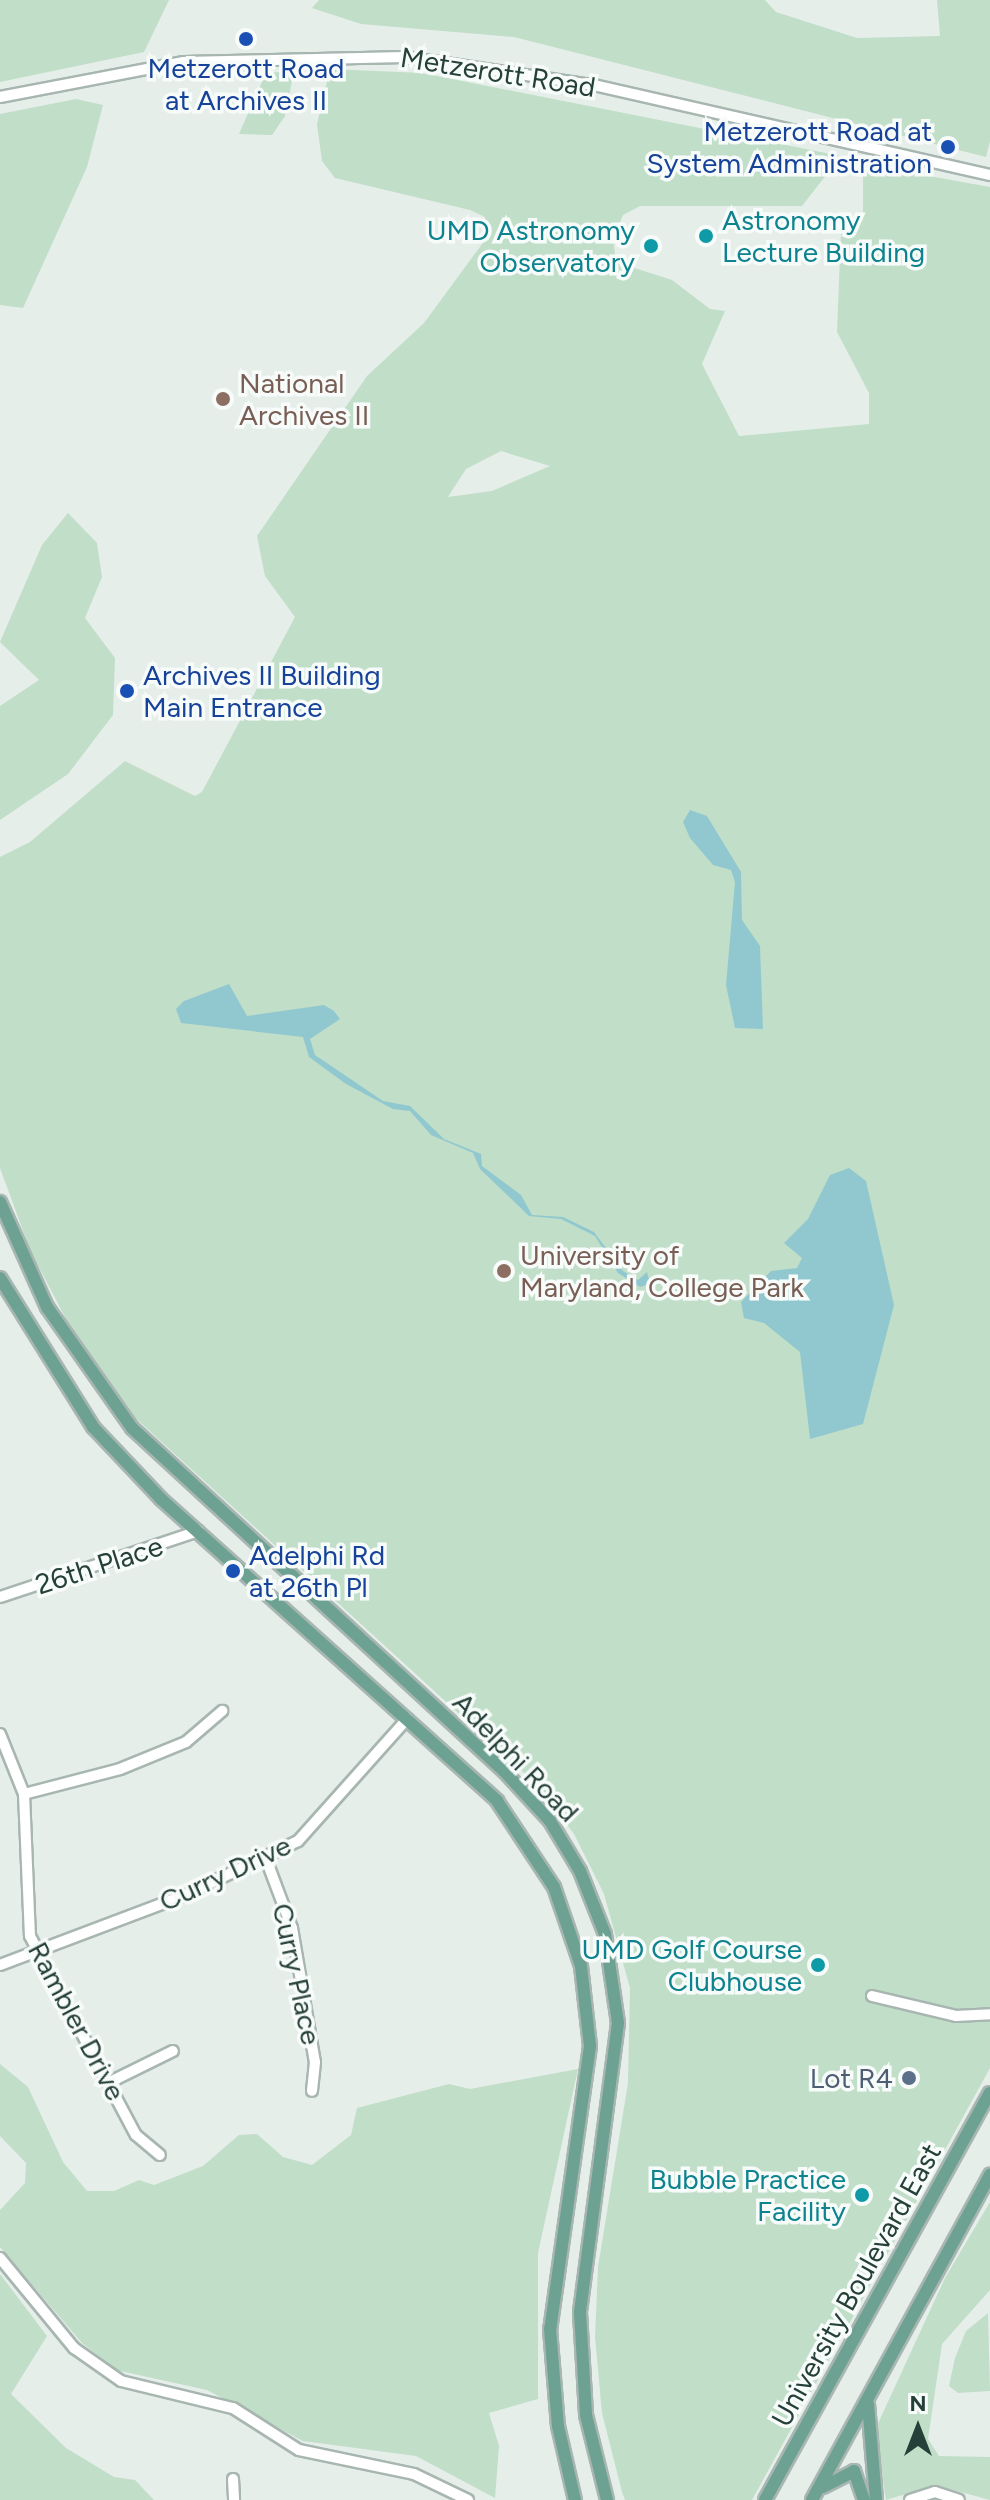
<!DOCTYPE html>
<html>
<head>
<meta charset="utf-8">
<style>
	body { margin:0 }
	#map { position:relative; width:990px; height:2500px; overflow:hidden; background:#e6eeea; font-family:Figtree,sans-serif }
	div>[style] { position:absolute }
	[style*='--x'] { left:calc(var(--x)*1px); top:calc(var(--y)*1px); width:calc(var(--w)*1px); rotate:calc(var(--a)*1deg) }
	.green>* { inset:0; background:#c0dec8 }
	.water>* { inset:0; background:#91c8d0 }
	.roads { filter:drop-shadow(2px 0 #a8b6b1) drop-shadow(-2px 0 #a8b6b1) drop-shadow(0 2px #a8b6b1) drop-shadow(0 -2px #a8b6b1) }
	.minor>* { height:10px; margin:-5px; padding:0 5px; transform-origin:5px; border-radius:5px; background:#fff }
	.major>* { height:12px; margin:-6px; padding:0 6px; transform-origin:6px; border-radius:6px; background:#6da293 }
	.dots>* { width:22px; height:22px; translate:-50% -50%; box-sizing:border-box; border:4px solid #f7fbf9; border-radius:50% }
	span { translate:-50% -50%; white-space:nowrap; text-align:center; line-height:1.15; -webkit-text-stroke:7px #f7fbf9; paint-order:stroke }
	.transit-label { font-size:28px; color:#164399 }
	.right { translate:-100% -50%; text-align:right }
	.left { translate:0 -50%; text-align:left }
	.street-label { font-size:28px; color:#254038 }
	.culture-label { font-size:28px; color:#0d838f }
	.education-label { font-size:28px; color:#785e54 }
	.service-label { font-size:28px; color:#4e5e75 }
	.north { position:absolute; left:878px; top:2388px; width:80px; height:80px; -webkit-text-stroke:6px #f7fbf9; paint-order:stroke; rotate:0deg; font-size:22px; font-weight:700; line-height:32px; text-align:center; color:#254038 }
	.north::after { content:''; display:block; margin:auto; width:28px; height:36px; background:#254038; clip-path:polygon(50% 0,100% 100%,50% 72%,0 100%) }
</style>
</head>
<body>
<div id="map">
	<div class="green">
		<div style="clip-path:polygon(0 0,169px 0,144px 52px,0 82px)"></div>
		<div style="clip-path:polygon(319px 0,765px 0,776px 12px,857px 38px,940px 36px,937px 0,990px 0,990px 141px,986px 157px,514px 37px,361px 24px,312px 8px)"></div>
		<div style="clip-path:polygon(evenodd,330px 69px,422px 73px,841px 156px,802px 206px,640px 206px,623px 215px,613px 239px,616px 262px,672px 280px,710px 309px,725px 311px,702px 364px,739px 436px,869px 424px,869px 393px,837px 332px,841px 231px,863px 220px,863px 164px,990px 187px,990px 2068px,752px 2500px,625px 2500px,622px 2492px,602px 2413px,595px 2337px,598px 2267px,628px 2083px,630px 1988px,604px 1894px,574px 1834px,535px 1783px,131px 1414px,76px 1338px,30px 1250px,0 1168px,0 857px,30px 842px,125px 761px,195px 796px,202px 792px,295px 617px,265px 576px,257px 536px,367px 376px,424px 323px,485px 240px,485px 217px,470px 210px,335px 178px,322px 161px,317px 124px,330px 69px,501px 451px,550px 466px,492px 491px,448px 497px,466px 469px,501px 451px)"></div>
		<div style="clip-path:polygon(294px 71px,285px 116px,272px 135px,239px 134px,266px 73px)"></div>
		<div style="clip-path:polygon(76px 99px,103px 105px,87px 167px,23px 308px,0 305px,0 114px)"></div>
		<div style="clip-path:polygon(68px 513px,97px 543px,102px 577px,85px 618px,115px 658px,113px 715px,68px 774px,0 820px,0 706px,39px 680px,0 642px,42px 545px)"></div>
		<div style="clip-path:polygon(0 2064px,28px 2087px,63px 2162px,87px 2191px,114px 2191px,139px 2180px,154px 2185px,203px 2166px,239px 2135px,257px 2134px,283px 2157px,312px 2165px,351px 2135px,357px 2108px,449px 2084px,470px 2089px,578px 2069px,538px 2253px,538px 2399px,489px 2413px,499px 2446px,495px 2498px,416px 2456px,303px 2441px,207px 2390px,116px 2370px,82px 2343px,0 2247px,0 2210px,25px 2183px,26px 2163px,0 2136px)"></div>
		<div style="clip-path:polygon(990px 2202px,990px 2290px,942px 2344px,928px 2439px,939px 2456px,990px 2457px,990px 2500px,935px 2485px,886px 2500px,875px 2430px,945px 2278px)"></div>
		<div style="clip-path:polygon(0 2274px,47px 2336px,11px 2394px,66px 2448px,114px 2477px,135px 2480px,154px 2500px,0 2500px)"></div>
		<div style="clip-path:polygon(988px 2313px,990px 2391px,958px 2393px,949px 2386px,955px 2358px,966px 2331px)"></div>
	</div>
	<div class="water">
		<div style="clip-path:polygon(690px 810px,707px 816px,741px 872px,742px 920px,760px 946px,763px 1029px,735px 1028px,726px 985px,735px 882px,731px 870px,713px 865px,690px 838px,683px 822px)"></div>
		<div style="clip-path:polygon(229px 984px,247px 1016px,324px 1005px,334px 1011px,340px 1019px,310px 1039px,315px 1055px,383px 1101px,410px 1106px,444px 1139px,481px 1154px,482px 1166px,521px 1195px,532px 1215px,563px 1217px,594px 1232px,623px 1271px,638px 1280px,647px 1272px,650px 1284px,640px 1287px,618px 1273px,595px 1236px,561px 1219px,529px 1216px,480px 1169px,473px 1153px,431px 1135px,410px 1111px,393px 1109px,346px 1084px,309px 1057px,303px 1037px,181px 1023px,176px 1009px,184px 1001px)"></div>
		<div style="clip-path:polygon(849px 1168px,866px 1181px,894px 1305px,863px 1424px,810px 1439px,800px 1352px,764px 1323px,744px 1318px,741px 1302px,771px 1271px,797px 1268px,802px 1258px,784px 1243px,808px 1219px,830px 1175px)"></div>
	</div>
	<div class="roads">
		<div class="minor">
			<div style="--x:0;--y:97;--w:187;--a:-10.8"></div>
			<div style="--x:184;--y:62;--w:221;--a:-1.3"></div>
			<div style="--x:405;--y:57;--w:195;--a:8.5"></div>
			<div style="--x:598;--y:86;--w:402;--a:12.8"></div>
			<div style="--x:0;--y:1597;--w:209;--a:-18.4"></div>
			<div style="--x:0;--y:1734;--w:65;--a:68.2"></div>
			<div style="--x:24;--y:1794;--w:142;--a:87.6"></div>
			<div style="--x:30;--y:1936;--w:225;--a:62"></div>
			<div style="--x:136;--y:2135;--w:31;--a:40"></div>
			<div style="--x:24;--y:1794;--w:99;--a:-14.6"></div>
			<div style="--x:120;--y:1769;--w:71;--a:-22.2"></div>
			<div style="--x:186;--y:1742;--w:48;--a:-40.7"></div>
			<div style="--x:266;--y:1859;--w:74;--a:69.4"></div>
			<div style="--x:292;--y:1928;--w:136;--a:80.3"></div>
			<div style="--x:315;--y:2062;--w:29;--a:96"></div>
			<div style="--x:0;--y:1965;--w:196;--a:-20.7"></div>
			<div style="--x:183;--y:1896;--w:127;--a:-25.6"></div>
			<div style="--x:298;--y:1841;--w:164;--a:-48.2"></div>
			<div style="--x:872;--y:1996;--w:86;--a:13.4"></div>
			<div style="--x:956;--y:2016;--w:34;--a:-3"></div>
			<div style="--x:110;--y:2082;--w:70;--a:-26.2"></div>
			<div style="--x:0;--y:2258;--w:117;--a:50.6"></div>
			<div style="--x:74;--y:2348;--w:57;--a:35.1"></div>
			<div style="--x:121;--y:2381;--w:115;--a:13.6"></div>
			<div style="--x:233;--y:2408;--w:78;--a:32.5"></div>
			<div style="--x:299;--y:2450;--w:117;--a:11.8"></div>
			<div style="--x:414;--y:2474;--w:60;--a:25.7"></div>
			<div style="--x:233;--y:2479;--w:21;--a:87"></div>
			<div style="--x:910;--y:2500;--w:26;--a:-18"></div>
			<div style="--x:935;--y:2492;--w:25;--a:18"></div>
		</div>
		<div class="major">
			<div style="--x:0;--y:1202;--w:115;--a:65.9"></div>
			<div style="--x:47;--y:1307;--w:148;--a:54.9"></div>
			<div style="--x:132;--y:1428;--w:506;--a:42.68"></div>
			<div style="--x:504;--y:1771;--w:68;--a:47.4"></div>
			<div style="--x:550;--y:1821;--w:58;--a:59"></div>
			<div style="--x:580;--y:1871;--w:68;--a:68.4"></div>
			<div style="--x:605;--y:1934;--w:90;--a:81.7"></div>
			<div style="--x:618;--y:2023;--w:292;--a:97.5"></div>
			<div style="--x:580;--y:2313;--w:102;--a:86.6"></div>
			<div style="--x:586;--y:2415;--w:88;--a:76.1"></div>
			<div style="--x:0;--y:1278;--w:176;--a:58"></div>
			<div style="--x:93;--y:1427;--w:99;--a:46.6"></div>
			<div style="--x:161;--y:1499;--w:452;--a:41.9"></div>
			<div style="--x:497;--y:1801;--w:103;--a:56.5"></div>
			<div style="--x:554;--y:1887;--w:83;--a:71.1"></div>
			<div style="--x:581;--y:1966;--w:81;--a:83.6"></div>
			<div style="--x:590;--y:2046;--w:286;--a:98"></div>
			<div style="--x:550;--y:2329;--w:97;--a:85.3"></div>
			<div style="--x:558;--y:2426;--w:76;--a:77.1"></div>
			<div style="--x:868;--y:2404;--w:96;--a:85.2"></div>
			<div style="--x:823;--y:2487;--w:35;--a:-27"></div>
			<div style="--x:854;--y:2471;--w:31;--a:71"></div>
			<div style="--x:765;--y:2500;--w:465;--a:-61.1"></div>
			<div style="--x:812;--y:2500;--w:371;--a:-61.3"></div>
		</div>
	</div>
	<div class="dots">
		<div style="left:246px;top:39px;background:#1a4fb4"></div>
		<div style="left:948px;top:147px;background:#1a4fb4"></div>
		<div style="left:706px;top:236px;background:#0f9aa8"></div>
		<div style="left:651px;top:246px;background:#0f9aa8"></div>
		<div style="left:223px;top:399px;background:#8d6e63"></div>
		<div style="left:127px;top:691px;background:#1a4fb4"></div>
		<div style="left:504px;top:1271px;background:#8d6e63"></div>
		<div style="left:233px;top:1571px;background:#1a4fb4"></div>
		<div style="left:818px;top:1965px;background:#0f9aa8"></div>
		<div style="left:909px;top:2078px;background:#5c6f8a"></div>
		<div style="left:862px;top:2195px;background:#0f9aa8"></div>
	</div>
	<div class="transit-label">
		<span style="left:246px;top:84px">Metzerott Road<br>at Archives II</span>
		<span class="right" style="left:932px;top:147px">Metzerott Road at<br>System Administration</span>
		<span class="left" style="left:143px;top:691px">Archives II Building<br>Main Entrance</span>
		<span class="left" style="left:249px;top:1571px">Adelphi Rd<br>at 26th Pl</span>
	</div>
	<div class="street-label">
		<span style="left:498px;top:72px;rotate:9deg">Metzerott Road</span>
		<span style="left:99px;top:1565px;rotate:-18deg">26th Place</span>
		<span style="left:516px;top:1757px;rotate:46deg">Adelphi Road</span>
		<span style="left:225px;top:1873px;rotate:-25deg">Curry Drive</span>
		<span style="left:297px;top:1974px;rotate:78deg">Curry Place</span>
		<span style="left:77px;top:2021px;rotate:62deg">Rambler Drive</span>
		<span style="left:856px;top:2285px;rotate:-61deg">University Boulevard East</span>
	</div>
	<div class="culture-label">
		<span class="left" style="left:722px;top:236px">Astronomy<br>Lecture Building</span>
		<span class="right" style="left:635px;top:246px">UMD Astronomy<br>Observatory</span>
		<span class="right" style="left:802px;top:1965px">UMD Golf Course<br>Clubhouse</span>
		<span class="right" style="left:846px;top:2195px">Bubble Practice<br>Facility</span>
	</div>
	<div class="education-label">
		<span class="left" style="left:239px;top:399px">National<br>Archives II</span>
		<span class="left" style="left:520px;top:1271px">University of<br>Maryland, College Park</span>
	</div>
	<div class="service-label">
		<span class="right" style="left:893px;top:2078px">Lot R4</span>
	</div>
	<div class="north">N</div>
</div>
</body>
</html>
